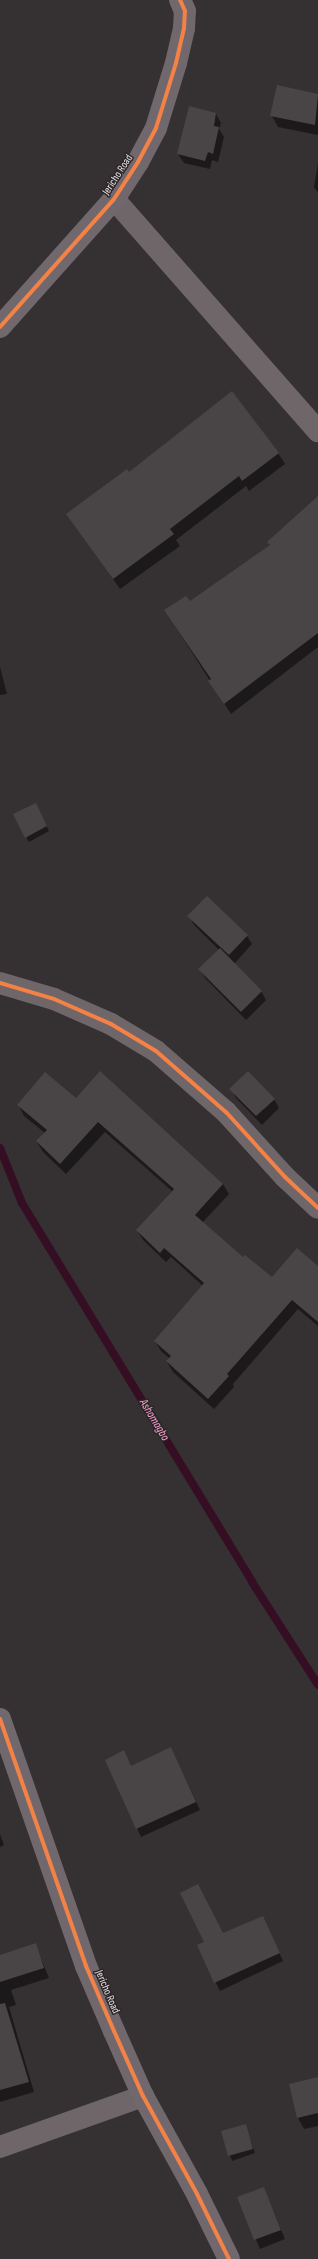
<!DOCTYPE html>
<html>
<head>
<meta charset="utf-8">
<style>
	body { margin:0 }
	#map { position:relative; width:318px; height:2259px; overflow:hidden; background:#353032; font-family:"Sofia Sans Condensed",sans-serif }
	div>[style] { position:absolute }
	[style*='--x'] { left:calc(var(--x)*1px); top:calc(var(--y)*1px); width:calc(var(--w)*1px); rotate:calc(var(--a)*1deg) }
	.shadow>* { inset:0; background:#0007 }
	.stream>* { height:8px; margin:-4px; padding:0 4px; transform-origin:4px; border-radius:4px; background:#350e24 }
	.building>* { inset:0; background:#494547 }
	.street>* { height:22px; margin:-11px; padding:0 11px; transform-origin:11px; border-radius:11px; background:#6e6669 }
	.secondary>* { height:22px; margin:-11px; padding:0 11px; transform-origin:11px; border-radius:11px; background:#71686d }
	.cycleway>* { height:4px; margin:-2px; padding:0 2px; transform-origin:2px; border-radius:2px; background:#f48246 }
	span { translate:-50% -50%; white-space:nowrap; text-align:center; line-height:1.15; -webkit-text-stroke:3px #2c2528; paint-order:stroke }
	.street-label { font-size:11px; color:#e4dfe1 }
	.water-label { font-size:12px; color:#f2a4cb; font-style:italic }
</style>
</head>
<body>
<div id="map">
	<div class="shadow">
		<div style="clip-path:polygon(277px 86px,318px 95px,318px 135px,278px 127px,272px 116px)"></div>
		<div style="clip-path:polygon(216px 114px,221px 123px,219px 129px,224px 137px,218px 162px,212px 160px,210px 169px,184px 163px,178px 154px)"></div>
		<div style="clip-path:polygon(318px 163px,318px 193px,314px 187px)"></div>
		<div style="clip-path:polygon(278px 453px,285px 464px,249px 491px,246px 486px,176px 540px,180px 546px,120px 589px,67px 514px,128px 473px)"></div>
		<div style="clip-path:polygon(318px 517px,318px 647px,231px 714px,172px 621px,190px 602px,270px 546px,269px 543px)"></div>
		<div style="clip-path:polygon(0 667px,7px 694px,0 695px)"></div>
		<div style="clip-path:polygon(38px 809px,49px 831px,29px 842px,14px 815px)"></div>
		<div style="clip-path:polygon(189px 916px,247px 936px,252px 944px,234px 964px,261px 991px,266px 1000px,246px 1020px,205px 978px,200px 969px,219px 950px,194px 925px)"></div>
		<div style="clip-path:polygon(231px 1089px,274px 1099px,279px 1108px,262px 1125px,236px 1098px)"></div>
		<div style="clip-path:polygon(76px 1099px,223px 1184px,229px 1194px,202px 1223px,243px 1259px,272px 1278px,318px 1268px,318px 1326px,298px 1309px,233px 1384px,234px 1387px,214px 1409px,173px 1372px,167px 1362px,170px 1359px,161px 1351px,155px 1341px,203px 1286px,171px 1257px,166px 1262px,143px 1240px,137px 1230px,172px 1191px,105px 1132px,66px 1174px,43px 1152px,37px 1142px,45px 1133px,24px 1116px,19px 1106px)"></div>
		<div style="clip-path:polygon(171px 1748px,200px 1810px,141px 1837px,106px 1760px,131px 1767px)"></div>
		<div style="clip-path:polygon(0 1834px,4px 1845px,0 1847px)"></div>
		<div style="clip-path:polygon(267px 1925px,283px 1961px,220px 1991px,198px 1946px,223px 1935px)"></div>
		<div style="clip-path:polygon(35px 1944px,49px 1978px,11px 1990px,16px 2005px,9px 2007px,34px 2092px,0 2102px,0 1960px)"></div>
		<div style="clip-path:polygon(318px 2078px,318px 2126px,304px 2129px,298px 2118px)"></div>
		<div style="clip-path:polygon(245px 2125px,255px 2153px,232px 2161px,222px 2132px)"></div>
		<div style="clip-path:polygon(264px 2188px,285px 2239px,260px 2249px,238px 2198px)"></div>
	</div>
	<div class="stream">
		<div style="--x:0;--y:1148;--w:59;--a:68.2"></div>
		<div style="--x:22;--y:1203;--w:443;--a:58.7"></div>
		<div style="--x:252;--y:1582;--w:122;--a:57.3"></div>
	</div>
	<div class="building">
		<div style="clip-path:polygon(277px 85px,318px 94px,315px 125px,270px 116px)"></div>
		<div style="clip-path:polygon(189px 106px,216px 113px,214px 126px,219px 127px,213px 154px,208px 152px,205px 161px,177px 154px)"></div>
		<div style="clip-path:polygon(232px 391px,279px 453px,242px 481px,239px 476px,170px 529px,174px 534px,113px 579px,66px 514px,127px 469px,129px 472px)"></div>
		<div style="clip-path:polygon(318px 496px,318px 633px,224px 704px,208px 681px,211px 679px,164px 610px,186px 596px,190px 601px,270px 545px,267px 542px)"></div>
		<div style="clip-path:polygon(36px 803px,47px 826px,25px 838px,13px 814px)"></div>
		<div style="clip-path:polygon(207px 896px,248px 935px,229px 955px,187px 916px)"></div>
		<div style="clip-path:polygon(220px 948px,262px 991px,241px 1012px,198px 969px)"></div>
		<div style="clip-path:polygon(100px 1071px,223px 1184px,195px 1215px,243px 1257px,245px 1255px,272px 1277px,297px 1248px,318px 1266px,318px 1322px,292px 1300px,227px 1374px,229px 1376px,208px 1399px,166px 1361px,171px 1356px,154px 1341px,204px 1283px,164px 1248px,160px 1253px,136px 1230px,174px 1189px,98px 1122px,60px 1164px,36px 1141px,47px 1130px,17px 1105px,45px 1072px,76px 1098px)"></div>
		<div style="clip-path:polygon(248px 1071px,275px 1099px,256px 1116px,229px 1089px)"></div>
		<div style="clip-path:polygon(171px 1747px,196px 1802px,136px 1829px,105px 1760px,124px 1750px,131px 1766px)"></div>
		<div style="clip-path:polygon(198px 1884px,223px 1933px,263px 1916px,280px 1953px,214px 1983px,197px 1945px,204px 1942px,180px 1893px)"></div>
		<div style="clip-path:polygon(36px 1943px,44px 1968px,0 1982px,0 1955px)"></div>
		<div style="clip-path:polygon(5px 2003px,29px 2082px,0 2090px,0 2004px)"></div>
		<div style="clip-path:polygon(318px 2077px,318px 2113px,297px 2118px,289px 2084px)"></div>
		<div style="clip-path:polygon(246px 2124px,253px 2149px,228px 2156px,221px 2131px)"></div>
		<div style="clip-path:polygon(264px 2187px,281px 2230px,254px 2240px,237px 2197px)"></div>
	</div>
	<div class="street">
		<div style="--x:114;--y:199;--w:309;--a:48.7"></div>
		<div style="--x:0;--y:983;--w:56;--a:16.5"></div>
		<div style="--x:54;--y:999;--w:62;--a:23.7"></div>
		<div style="--x:111;--y:1024;--w:52;--a:31"></div>
		<div style="--x:156;--y:1051;--w:93;--a:41.1"></div>
		<div style="--x:226;--y:1112;--w:88;--a:47.8"></div>
		<div style="--x:285;--y:1177;--w:45;--a:43.2"></div>
		<div style="--x:0;--y:2147;--w:152;--a:-19.6"></div>
	</div>
	<div class="secondary">
		<div style="--x:0;--y:327;--w:171;--a:-48.3"></div>
		<div style="--x:114;--y:199;--w:44;--a:-57"></div>
		<div style="--x:138;--y:162;--w:38;--a:-62"></div>
		<div style="--x:156;--y:128;--w:68;--a:-72.9"></div>
		<div style="--x:176;--y:63;--w:36;--a:-77"></div>
		<div style="--x:184;--y:28;--w:17;--a:-87"></div>
		<div style="--x:185;--y:11;--w:12;--a:-114"></div>
		<div style="--x:0;--y:1719;--w:262;--a:70.8"></div>
		<div style="--x:86;--y:1966;--w:71;--a:66.7"></div>
		<div style="--x:114;--y:2031;--w:71;--a:66"></div>
		<div style="--x:143;--y:2096;--w:112;--a:61.1"></div>
		<div style="--x:197;--y:2194;--w:72;--a:63.8"></div>
	</div>
	<div class="cycleway">
		<div style="--x:0;--y:327;--w:171;--a:-48.3"></div>
		<div style="--x:114;--y:199;--w:44;--a:-57"></div>
		<div style="--x:138;--y:162;--w:38;--a:-62"></div>
		<div style="--x:156;--y:128;--w:68;--a:-72.9"></div>
		<div style="--x:176;--y:63;--w:36;--a:-77"></div>
		<div style="--x:184;--y:28;--w:17;--a:-87"></div>
		<div style="--x:185;--y:11;--w:12;--a:-114"></div>
		<div style="--x:0;--y:983;--w:56;--a:16.5"></div>
		<div style="--x:54;--y:999;--w:62;--a:23.7"></div>
		<div style="--x:111;--y:1024;--w:52;--a:31"></div>
		<div style="--x:156;--y:1051;--w:93;--a:41.1"></div>
		<div style="--x:226;--y:1112;--w:88;--a:47.8"></div>
		<div style="--x:285;--y:1177;--w:45;--a:43.2"></div>
		<div style="--x:0;--y:1719;--w:262;--a:70.8"></div>
		<div style="--x:86;--y:1966;--w:71;--a:66.7"></div>
		<div style="--x:114;--y:2031;--w:71;--a:66"></div>
		<div style="--x:143;--y:2096;--w:112;--a:61.1"></div>
		<div style="--x:197;--y:2194;--w:72;--a:63.8"></div>
	</div>
	<div class="street-label">
		<span style="left:118px;top:175px;rotate:-57deg">Jericho Road</span>
		<span style="left:107px;top:1992px;rotate:67deg">Jericho Road</span>
	</div>
	<div class="water-label">
		<span style="left:154px;top:1420px;rotate:59deg">Ashomagbo</span>
	</div>
</div>
</body>
</html>
